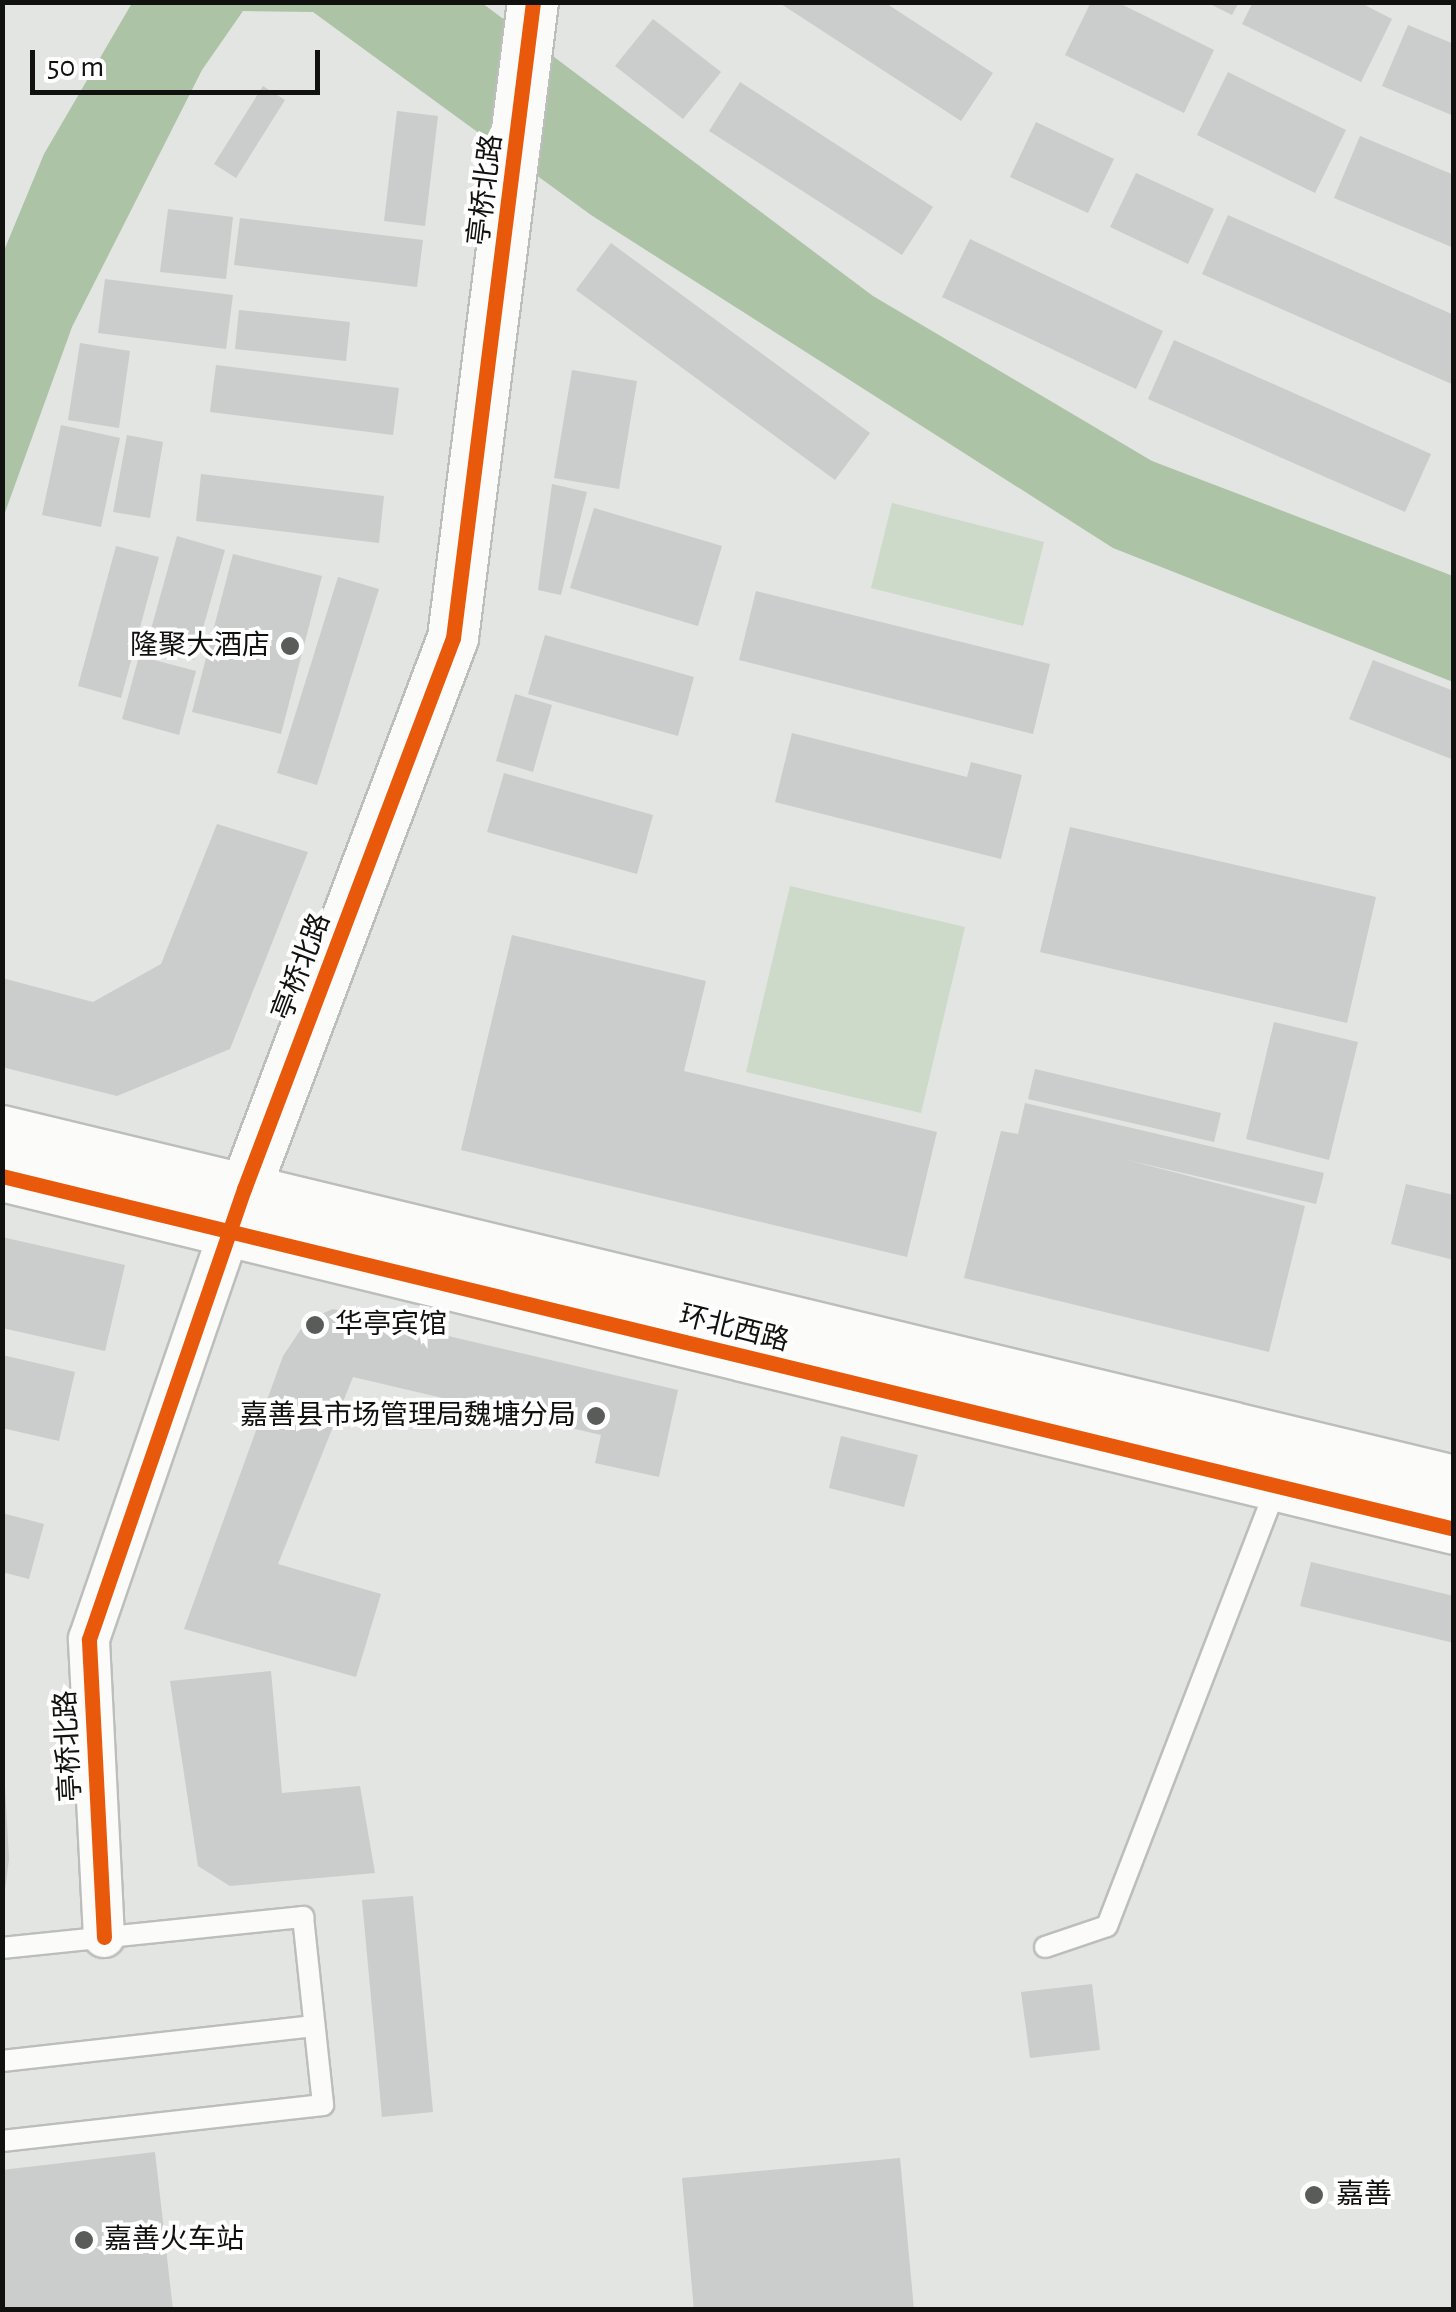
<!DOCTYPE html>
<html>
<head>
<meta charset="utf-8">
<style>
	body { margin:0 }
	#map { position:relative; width:1456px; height:2312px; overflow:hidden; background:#e2e5e1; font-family:"Alegreya Sans","Noto Sans SC",sans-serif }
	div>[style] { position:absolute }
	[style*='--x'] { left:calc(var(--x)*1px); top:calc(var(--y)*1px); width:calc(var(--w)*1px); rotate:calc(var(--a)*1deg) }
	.green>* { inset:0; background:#cdd9c9 }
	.water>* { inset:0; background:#adc3a6 }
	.building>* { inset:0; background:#cbcccc }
	.roads { filter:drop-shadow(2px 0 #bcbebc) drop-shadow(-2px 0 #bcbebc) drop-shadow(0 2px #bcbebc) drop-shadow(0 -2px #bcbebc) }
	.service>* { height:20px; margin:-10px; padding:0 10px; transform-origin:10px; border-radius:10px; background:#fbfbfa }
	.minor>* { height:40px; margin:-20px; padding:0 20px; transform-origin:20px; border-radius:20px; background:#fbfbfa }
	.tertiary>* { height:50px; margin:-25px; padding:0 25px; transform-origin:25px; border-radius:25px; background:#fbfbfa }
	.cycleway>* { height:15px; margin:-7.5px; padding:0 7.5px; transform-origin:7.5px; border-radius:7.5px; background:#e8590c }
	.dots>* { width:28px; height:28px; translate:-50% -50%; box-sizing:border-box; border:5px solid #fff; border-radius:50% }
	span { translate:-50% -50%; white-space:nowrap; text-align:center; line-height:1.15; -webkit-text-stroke:8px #fff; paint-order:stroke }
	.street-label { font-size:28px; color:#111210 }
	.poi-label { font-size:28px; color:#111210 }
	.right { translate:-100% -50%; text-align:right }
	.left { translate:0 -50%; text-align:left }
	.frame { position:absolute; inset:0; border:5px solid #111210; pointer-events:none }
	.scale { position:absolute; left:30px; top:50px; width:290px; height:45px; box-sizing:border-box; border:5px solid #111210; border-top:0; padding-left:12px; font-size:30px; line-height:35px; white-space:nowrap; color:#111210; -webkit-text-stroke:8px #fff; paint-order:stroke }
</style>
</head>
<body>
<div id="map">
	<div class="green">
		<div style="clip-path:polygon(892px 503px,1044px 542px,1023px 626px,871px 588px)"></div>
		<div style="clip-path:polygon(790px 886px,965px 927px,921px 1113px,746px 1072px)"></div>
	</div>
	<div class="water">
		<div style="clip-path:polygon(132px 3px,482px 3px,873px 296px,1152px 461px,1453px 576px,1453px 682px,1113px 548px,591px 215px,313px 12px,243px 11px,202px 70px,72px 327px,3px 518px,3px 253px,44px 154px)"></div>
	</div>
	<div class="building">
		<div style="clip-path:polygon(778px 2px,884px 2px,993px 73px,961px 121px)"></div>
		<div style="clip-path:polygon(1091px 2px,1117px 2px,1214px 50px,1184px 113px,1065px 55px)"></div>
		<div style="clip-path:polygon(1206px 2px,1239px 2px,1232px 15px)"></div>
		<div style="clip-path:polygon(1253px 2px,1359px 2px,1392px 19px,1361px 82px,1242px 24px)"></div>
		<div style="clip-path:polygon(653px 19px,721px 72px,683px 119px,615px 66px)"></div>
		<div style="clip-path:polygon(1408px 25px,1454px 44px,1454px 116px,1382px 86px)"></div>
		<div style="clip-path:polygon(1228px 72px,1346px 130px,1315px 193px,1197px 135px)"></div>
		<div style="clip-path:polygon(740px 82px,933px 207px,902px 255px,709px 131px)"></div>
		<div style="clip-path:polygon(263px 86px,285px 100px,236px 178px,214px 164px)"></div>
		<div style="clip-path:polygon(397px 111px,438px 116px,425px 226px,384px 221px)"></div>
		<div style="clip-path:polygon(1036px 122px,1114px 159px,1088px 213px,1010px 177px)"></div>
		<div style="clip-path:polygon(1360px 136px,1454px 175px,1454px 248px,1334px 198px)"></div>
		<div style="clip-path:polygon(1136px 173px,1214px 209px,1188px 264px,1110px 227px)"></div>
		<div style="clip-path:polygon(168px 209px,233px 217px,226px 279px,160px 272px)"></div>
		<div style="clip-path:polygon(1228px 215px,1454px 315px,1454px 385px,1202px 274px)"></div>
		<div style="clip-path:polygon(240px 218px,423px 240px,417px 287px,234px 265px)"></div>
		<div style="clip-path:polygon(970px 239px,1163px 331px,1136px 389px,942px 297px)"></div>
		<div style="clip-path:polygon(611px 243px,870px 433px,835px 480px,576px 290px)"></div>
		<div style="clip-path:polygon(105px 279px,233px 295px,226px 349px,98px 333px)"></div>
		<div style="clip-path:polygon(239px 310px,350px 322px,346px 361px,235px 349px)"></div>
		<div style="clip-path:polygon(1174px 340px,1431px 454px,1405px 512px,1148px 399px)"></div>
		<div style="clip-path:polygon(80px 343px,130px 351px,119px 428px,68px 420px)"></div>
		<div style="clip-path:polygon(216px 365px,399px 388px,393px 435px,210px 412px)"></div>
		<div style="clip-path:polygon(572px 370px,637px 381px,619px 489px,554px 478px)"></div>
		<div style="clip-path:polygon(61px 425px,120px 438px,101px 527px,42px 515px)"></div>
		<div style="clip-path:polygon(127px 435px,163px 442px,150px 518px,113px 512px)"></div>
		<div style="clip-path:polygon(201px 474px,384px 496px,379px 543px,196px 521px)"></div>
		<div style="clip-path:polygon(552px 484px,587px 492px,561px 595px,538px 590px)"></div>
		<div style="clip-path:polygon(594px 508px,722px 546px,698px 626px,570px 588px)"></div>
		<div style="clip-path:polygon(177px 536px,225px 550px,194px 660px,146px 647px)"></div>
		<div style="clip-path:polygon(116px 546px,159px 557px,121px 698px,78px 686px)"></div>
		<div style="clip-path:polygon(233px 554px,322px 576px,281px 734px,192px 712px)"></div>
		<div style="clip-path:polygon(338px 577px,379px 589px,317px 785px,277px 773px)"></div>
		<div style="clip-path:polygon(756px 591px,1050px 664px,1033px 734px,739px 660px)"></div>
		<div style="clip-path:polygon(545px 635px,694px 677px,678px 736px,528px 694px)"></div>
		<div style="clip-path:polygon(139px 656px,196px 671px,179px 735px,122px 719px)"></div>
		<div style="clip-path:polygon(1373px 660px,1454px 691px,1454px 760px,1349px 719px)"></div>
		<div style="clip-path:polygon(515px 694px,552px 705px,533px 772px,496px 761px)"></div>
		<div style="clip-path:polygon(792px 733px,967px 777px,971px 762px,1022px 775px,1001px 859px,775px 802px)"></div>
		<div style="clip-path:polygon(504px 773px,653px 815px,637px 874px,487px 832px)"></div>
		<div style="clip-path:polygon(217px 824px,308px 852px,230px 1049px,117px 1096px,2px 1067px,2px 978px,93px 1002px,161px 964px)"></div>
		<div style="clip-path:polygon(1070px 827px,1376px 897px,1347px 1023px,1040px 952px)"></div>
		<div style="clip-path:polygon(512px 935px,706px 981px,684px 1071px,937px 1132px,907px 1257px,461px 1150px)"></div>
		<div style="clip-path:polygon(1274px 1022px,1358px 1042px,1329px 1160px,1246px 1139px)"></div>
		<div style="clip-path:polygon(1035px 1069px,1221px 1113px,1214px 1142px,1028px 1099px)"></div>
		<div style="clip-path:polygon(1025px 1103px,1324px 1173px,1316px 1204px,1123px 1159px,1305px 1206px,1269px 1352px,964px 1278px,1001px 1131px,1018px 1134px)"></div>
		<div style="clip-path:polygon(1406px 1184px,1454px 1195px,1454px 1260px,1391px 1244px)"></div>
		<div style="clip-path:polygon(2px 1237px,125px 1265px,105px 1351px,2px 1328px)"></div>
		<div style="clip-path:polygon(333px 1309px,678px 1390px,659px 1477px,595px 1463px,601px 1435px,353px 1377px,278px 1564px,381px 1594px,356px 1677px,184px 1629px,283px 1356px,307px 1320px)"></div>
		<div style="clip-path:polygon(2px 1355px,75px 1372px,59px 1441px,2px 1428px)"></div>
		<div style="clip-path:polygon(841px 1436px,918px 1455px,904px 1507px,829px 1488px)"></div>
		<div style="clip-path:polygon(2px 1513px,44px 1524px,29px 1579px,2px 1572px)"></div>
		<div style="clip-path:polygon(1311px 1562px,1454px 1596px,1454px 1643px,1300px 1606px)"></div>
		<div style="clip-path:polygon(271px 1671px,282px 1793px,360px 1786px,375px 1873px,230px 1886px,198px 1866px,170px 1681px)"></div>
		<div style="clip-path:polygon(2px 1733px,9px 1859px,5px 1890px,2px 1890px)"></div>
		<div style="clip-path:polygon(413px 1896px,433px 2112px,382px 2117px,362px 1900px)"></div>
		<div style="clip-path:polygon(1092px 1984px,1100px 2050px,1030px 2058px,1021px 1992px)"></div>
		<div style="clip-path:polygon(155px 2152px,173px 2310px,2px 2310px,2px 2170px)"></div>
		<div style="clip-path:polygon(900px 2158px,914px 2310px,694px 2310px,682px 2178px)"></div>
	</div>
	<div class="roads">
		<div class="service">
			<div style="--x:1045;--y:1947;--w:65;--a:-18.7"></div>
			<div style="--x:1107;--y:1926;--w:473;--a:-68.9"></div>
			<div style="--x:2;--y:1948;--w:303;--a:-5.9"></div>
			<div style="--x:303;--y:1917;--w:189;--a:83.9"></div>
			<div style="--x:323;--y:2105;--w:323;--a:173.6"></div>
			<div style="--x:2;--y:2061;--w:314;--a:-6.4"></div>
		</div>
		<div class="minor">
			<div style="--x:104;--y:1937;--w:298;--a:-92.9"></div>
			<div style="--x:89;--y:1639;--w:429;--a:-71"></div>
		</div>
		<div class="tertiary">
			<div style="--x:2;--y:1131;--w:1494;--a:13.55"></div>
			<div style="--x:2;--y:1176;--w:1494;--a:13.66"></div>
			<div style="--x:234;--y:1219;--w:621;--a:-69.35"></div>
			<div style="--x:453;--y:638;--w:641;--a:-82.83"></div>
		</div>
	</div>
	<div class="cycleway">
		<div style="--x:2;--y:1176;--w:1494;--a:13.66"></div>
		<div style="--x:104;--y:1937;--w:298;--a:-92.9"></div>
		<div style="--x:89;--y:1639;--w:476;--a:-71"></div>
		<div style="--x:244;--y:1189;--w:589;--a:-69.23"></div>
		<div style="--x:453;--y:638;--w:641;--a:-82.83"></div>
	</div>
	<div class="dots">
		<div style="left:290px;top:646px;background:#5a5c59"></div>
		<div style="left:315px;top:1325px;background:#5a5c59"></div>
		<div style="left:596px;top:1416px;background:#5a5c59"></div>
		<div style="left:1314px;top:2195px;background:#5a5c59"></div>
		<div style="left:84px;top:2240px;background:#5a5c59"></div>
	</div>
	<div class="street-label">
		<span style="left:486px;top:190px;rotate:-83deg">亭桥北路</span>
		<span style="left:302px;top:967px;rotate:-69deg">亭桥北路</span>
		<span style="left:734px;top:1329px;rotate:14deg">环北西路</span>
		<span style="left:69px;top:1746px;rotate:-93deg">亭桥北路</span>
	</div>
	<div class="poi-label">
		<span class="right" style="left:270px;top:646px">隆聚大酒店</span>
		<span class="left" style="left:335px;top:1325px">华亭宾馆</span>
		<span class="right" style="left:576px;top:1416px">嘉善县市场管理局魏塘分局</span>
		<span class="left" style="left:1336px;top:2195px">嘉善</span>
		<span class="left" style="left:104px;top:2240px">嘉善火车站</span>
	</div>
	<div class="frame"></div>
	<div class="scale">50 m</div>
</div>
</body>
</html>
